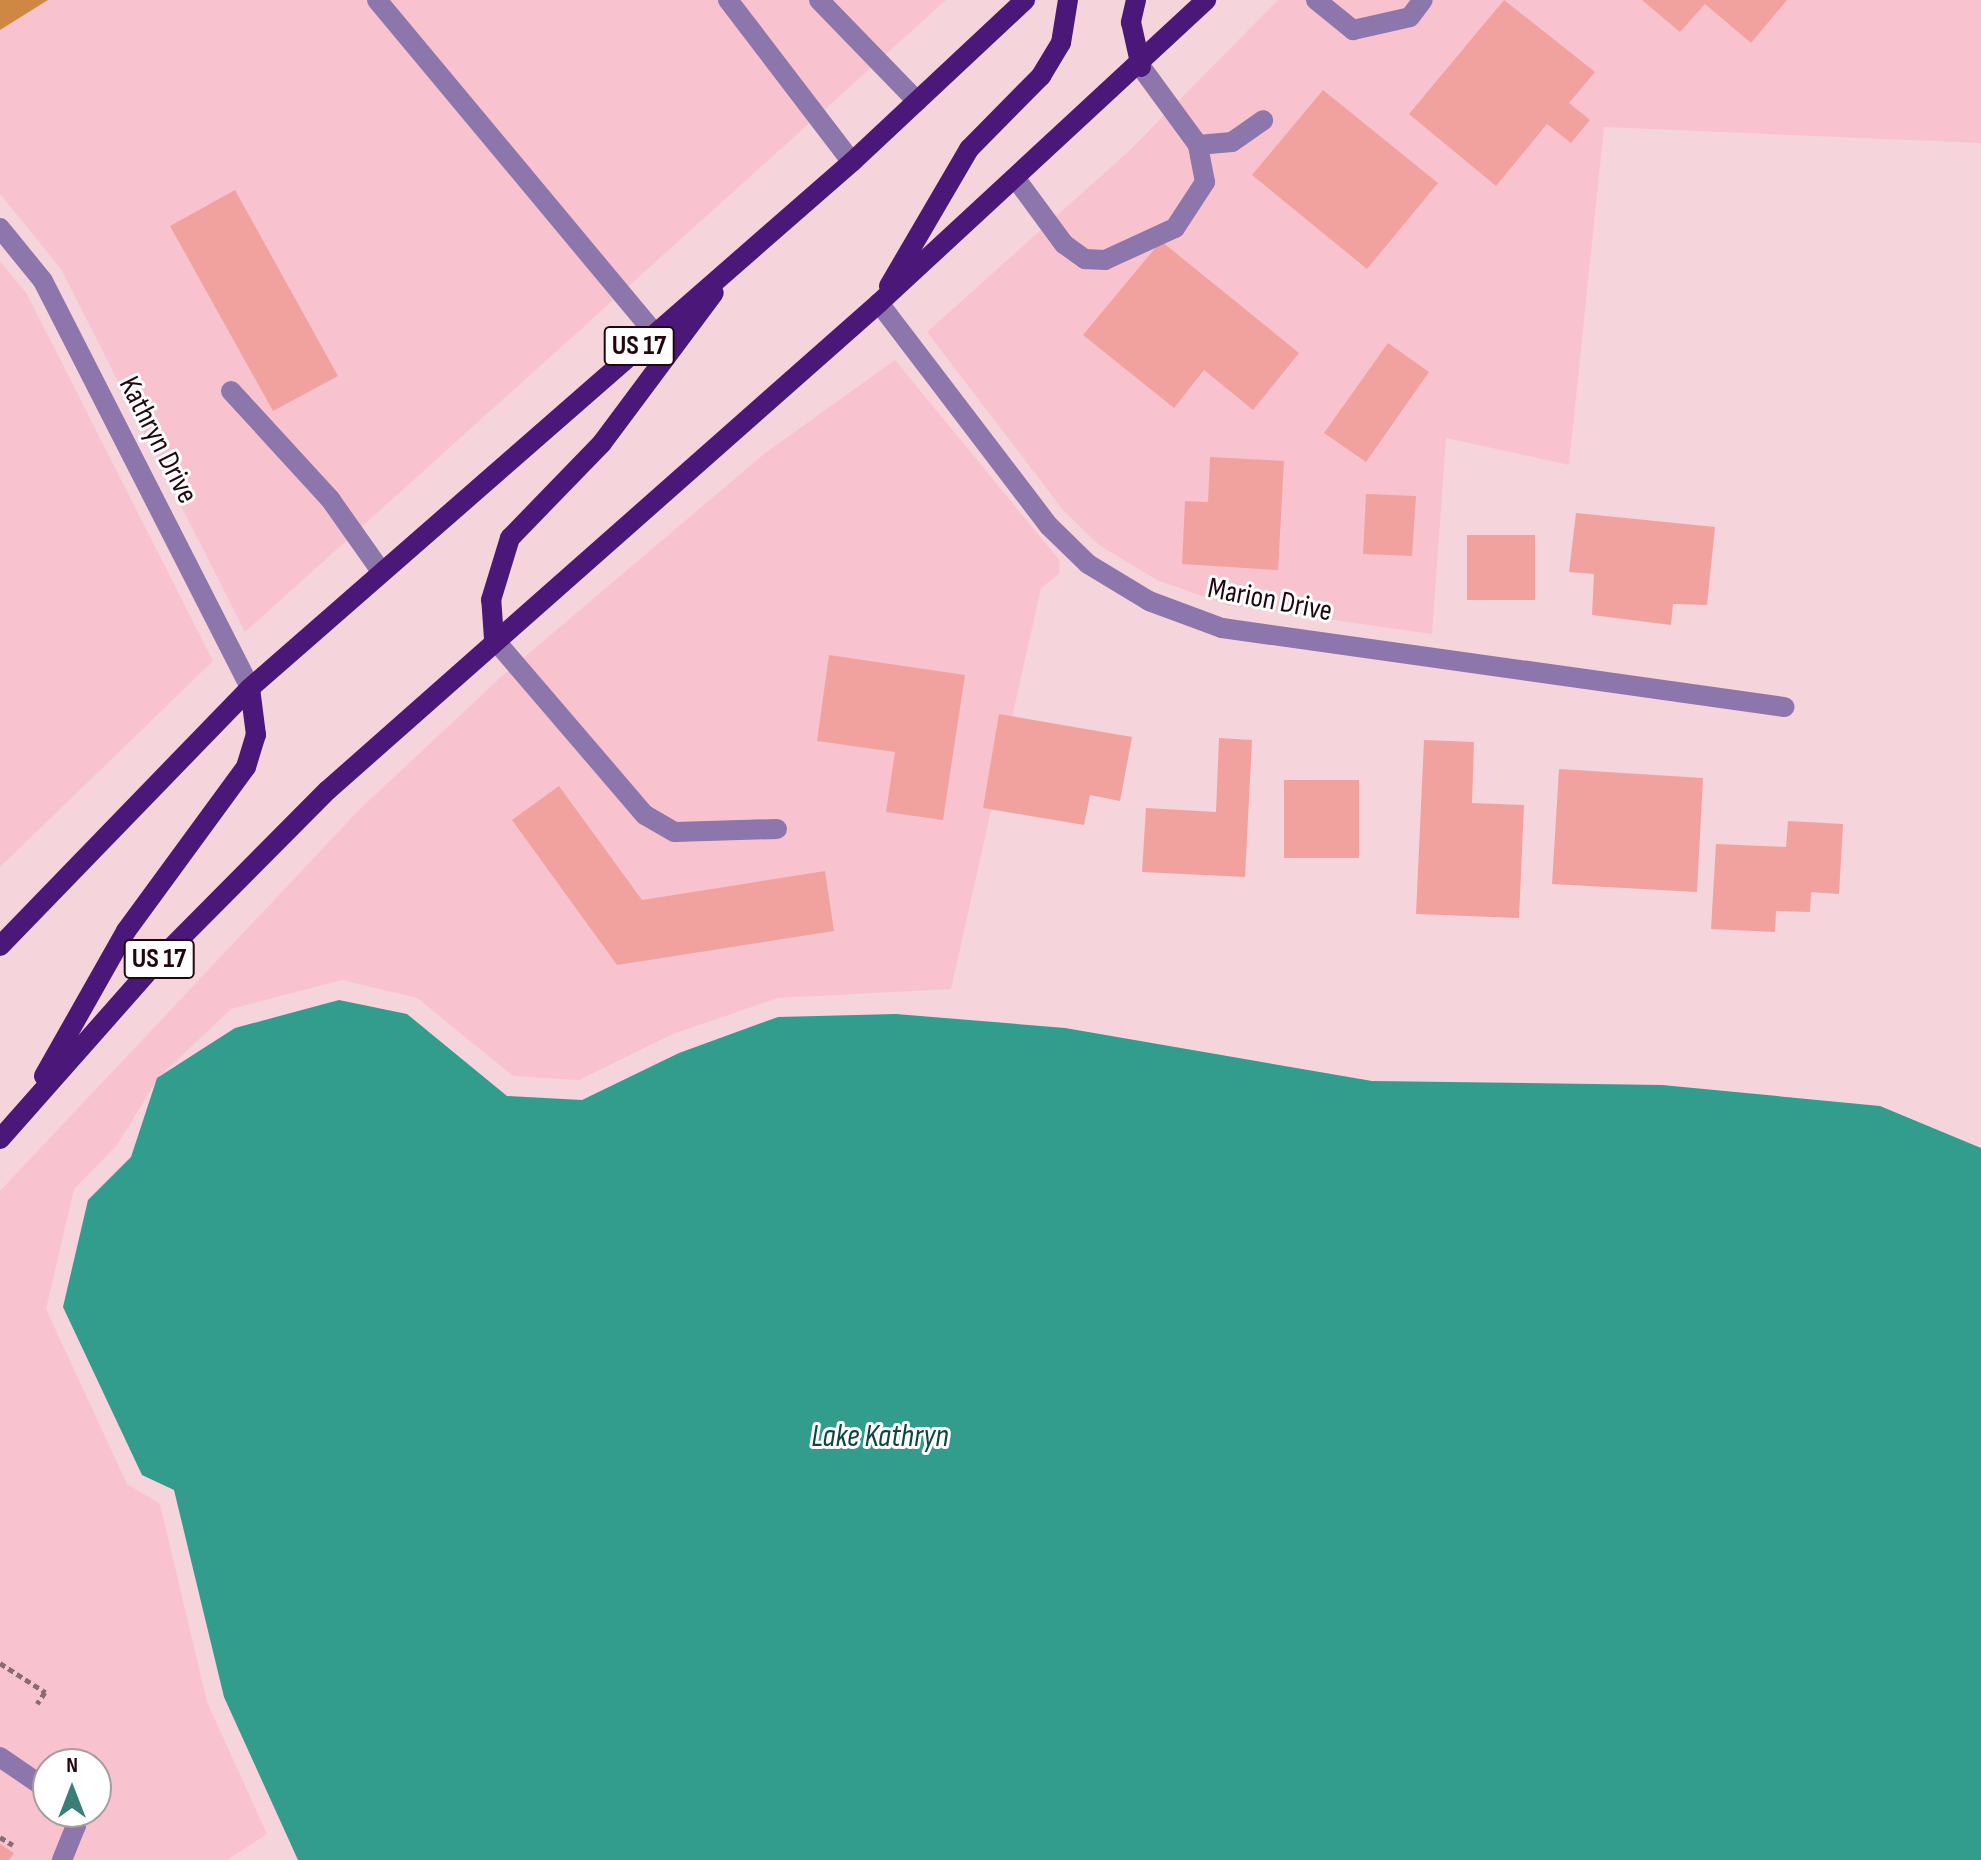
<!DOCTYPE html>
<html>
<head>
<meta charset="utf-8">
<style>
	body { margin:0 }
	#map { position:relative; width:1981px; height:1860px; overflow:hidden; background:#f5d4db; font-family:"Sofia Sans Condensed",sans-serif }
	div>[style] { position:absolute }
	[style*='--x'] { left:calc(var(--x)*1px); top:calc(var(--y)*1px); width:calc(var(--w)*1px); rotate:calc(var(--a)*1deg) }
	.built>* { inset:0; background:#f8c3cf }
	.forest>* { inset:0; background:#cf8843 }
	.water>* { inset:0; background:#329c8d }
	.building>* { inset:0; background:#f2a29e }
	.path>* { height:5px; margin-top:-2.5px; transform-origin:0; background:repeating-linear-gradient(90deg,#896b73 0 6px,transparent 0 10px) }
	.minor>* { height:20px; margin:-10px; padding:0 10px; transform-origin:10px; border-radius:10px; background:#8c76ab }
	.major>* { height:20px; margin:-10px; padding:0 10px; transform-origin:10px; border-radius:10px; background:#4b187a }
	span { translate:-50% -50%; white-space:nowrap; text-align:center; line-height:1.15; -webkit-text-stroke:6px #fff; paint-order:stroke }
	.shield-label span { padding:2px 6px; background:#fff; border:2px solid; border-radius:6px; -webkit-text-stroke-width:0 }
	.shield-label { font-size:28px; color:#220710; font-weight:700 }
	.street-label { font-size:30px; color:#220710 }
	.water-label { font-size:32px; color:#0a4840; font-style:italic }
	.north { position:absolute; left:32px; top:1748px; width:80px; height:80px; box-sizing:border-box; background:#fff; border:2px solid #a79c9f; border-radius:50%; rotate:0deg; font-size:22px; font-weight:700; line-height:32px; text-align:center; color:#220710 }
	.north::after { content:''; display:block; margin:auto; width:28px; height:36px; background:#3a7f75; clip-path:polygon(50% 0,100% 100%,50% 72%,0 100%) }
</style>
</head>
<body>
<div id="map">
	<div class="built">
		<div style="clip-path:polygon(48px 0,946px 0,245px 632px,61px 269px,0 194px,0 30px)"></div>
		<div style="clip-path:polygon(1278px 0,1981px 0,1981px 143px,1604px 127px,1569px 465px,1446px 438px,1432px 634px,1227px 605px,1157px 580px,1099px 545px,1063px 510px,927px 332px,1128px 152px)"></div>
		<div style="clip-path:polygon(0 261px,27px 294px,213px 661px,0 867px)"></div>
		<div style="clip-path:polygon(evenodd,895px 360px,1060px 561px,1059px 574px,1041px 588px,951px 989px,778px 998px,673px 1034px,579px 1080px,513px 1076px,417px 998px,342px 980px,231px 1009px,158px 1078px,117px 1145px,74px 1189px,46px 1309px,127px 1484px,160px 1504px,207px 1702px,267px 1834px,227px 1860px,0 1860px,0 1191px,359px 810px,501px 677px,764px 454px,895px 360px,48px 1764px,96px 1764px,96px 1812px,48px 1812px,48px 1764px)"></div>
	</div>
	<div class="forest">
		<div style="clip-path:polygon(0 0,48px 0,0 30px)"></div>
	</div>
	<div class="water">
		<div style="clip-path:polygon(339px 1000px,407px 1014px,507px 1096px,582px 1100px,679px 1053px,778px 1017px,896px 1014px,1065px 1028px,1372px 1081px,1662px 1085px,1880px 1106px,1981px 1148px,1981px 1860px,298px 1860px,224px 1697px,174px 1490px,142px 1475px,63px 1307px,88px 1200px,131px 1157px,157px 1078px,235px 1028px)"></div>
	</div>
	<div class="building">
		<div style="clip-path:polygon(1504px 0,1595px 72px,1569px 103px,1590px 120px,1571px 143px,1547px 124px,1496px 186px,1409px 114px)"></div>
		<div style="clip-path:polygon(1642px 0,1787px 0,1751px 43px,1705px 4px,1680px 32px)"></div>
		<div style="clip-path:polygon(1323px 90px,1438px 183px,1367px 269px,1252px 175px)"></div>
		<div style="clip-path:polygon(235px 190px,338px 376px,273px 411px,170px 226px)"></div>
		<div style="clip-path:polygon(1161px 241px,1299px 353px,1253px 410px,1204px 370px,1174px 408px,1083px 335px)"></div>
		<div style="clip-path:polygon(1388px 343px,1429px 372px,1366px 462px,1324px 433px)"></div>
		<div style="clip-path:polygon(1210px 457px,1284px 461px,1278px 570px,1182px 564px,1185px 501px,1208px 502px)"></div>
		<div style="clip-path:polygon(1366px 494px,1416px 496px,1412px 556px,1363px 554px)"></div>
		<div style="clip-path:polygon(1576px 513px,1715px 527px,1707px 605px,1673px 604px,1671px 625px,1592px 615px,1594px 574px,1569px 572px)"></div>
		<div style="clip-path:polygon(1467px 535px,1535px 535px,1535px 600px,1467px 600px)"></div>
		<div style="clip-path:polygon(829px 655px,965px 675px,943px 820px,886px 812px,895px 752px,817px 741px)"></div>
		<div style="clip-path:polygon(999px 714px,1132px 737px,1120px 801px,1090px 795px,1084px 825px,983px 808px)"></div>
		<div style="clip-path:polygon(1219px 738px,1252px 740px,1245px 877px,1142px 872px,1146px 808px,1216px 812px)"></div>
		<div style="clip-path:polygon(1424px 740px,1474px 742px,1472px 803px,1524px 805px,1519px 918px,1416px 914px)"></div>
		<div style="clip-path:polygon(1559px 769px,1703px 778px,1697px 892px,1552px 884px)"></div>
		<div style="clip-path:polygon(1284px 780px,1359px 780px,1359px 858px,1284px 858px)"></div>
		<div style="clip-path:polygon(559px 786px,642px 900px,825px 871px,834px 931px,617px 965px,512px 820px)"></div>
		<div style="clip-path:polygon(1788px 821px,1843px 824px,1839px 894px,1811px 892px,1810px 912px,1776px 911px,1775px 932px,1711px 929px,1716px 844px,1786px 847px)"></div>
		<div style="clip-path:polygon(0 1844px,14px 1853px,9px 1860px,0 1860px)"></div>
	</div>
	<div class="path">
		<div style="--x:0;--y:1663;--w:54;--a:32.8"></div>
		<div style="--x:45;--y:1692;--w:14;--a:124"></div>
		<div style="--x:0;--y:1837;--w:15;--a:32"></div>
	</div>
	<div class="minor">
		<div style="--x:377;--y:0;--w:433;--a:50.2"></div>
		<div style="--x:728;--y:0;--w:204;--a:52.6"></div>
		<div style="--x:819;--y:0;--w:141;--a:45.9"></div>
		<div style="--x:1316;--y:0;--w:48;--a:39"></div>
		<div style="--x:1353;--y:30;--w:58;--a:-12.8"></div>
		<div style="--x:1410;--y:17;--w:21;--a:-53"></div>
		<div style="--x:1141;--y:67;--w:97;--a:53.8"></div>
		<div style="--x:1198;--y:145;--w:34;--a:-5"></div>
		<div style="--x:1232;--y:142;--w:38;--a:-35"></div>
		<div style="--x:1016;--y:179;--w:81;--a:53.6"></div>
		<div style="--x:1064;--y:244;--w:26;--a:36"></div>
		<div style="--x:1085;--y:259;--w:20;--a:3"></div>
		<div style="--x:1105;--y:260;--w:77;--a:-24.6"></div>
		<div style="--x:1175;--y:228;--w:55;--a:-56.9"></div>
		<div style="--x:1205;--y:182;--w:38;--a:-101"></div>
		<div style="--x:0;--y:228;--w:68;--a:50.9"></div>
		<div style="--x:43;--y:281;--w:457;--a:63"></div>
		<div style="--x:879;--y:303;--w:280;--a:52.7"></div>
		<div style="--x:1049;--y:526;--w:54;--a:44.3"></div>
		<div style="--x:1088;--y:564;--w:71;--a:31.2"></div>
		<div style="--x:1149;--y:601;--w:78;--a:20.3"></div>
		<div style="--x:1222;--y:628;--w:568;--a:8"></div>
		<div style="--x:231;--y:391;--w:147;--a:47.5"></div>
		<div style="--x:330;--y:499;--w:87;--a:54.8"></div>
		<div style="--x:494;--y:639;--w:232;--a:49.4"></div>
		<div style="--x:645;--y:815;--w:34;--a:30"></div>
		<div style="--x:675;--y:832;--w:102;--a:-1.7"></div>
		<div style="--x:0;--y:1757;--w:58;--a:34.5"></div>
		<div style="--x:62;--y:1860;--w:37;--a:-68"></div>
		<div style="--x:76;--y:1826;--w:15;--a:-110"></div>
	</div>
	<div class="major">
		<div style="--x:1136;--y:0;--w:23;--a:103"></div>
		<div style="--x:1131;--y:22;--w:46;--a:77.5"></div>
		<div style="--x:889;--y:286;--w:159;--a:-59.7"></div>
		<div style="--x:969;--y:149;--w:103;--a:-45.4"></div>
		<div style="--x:1041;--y:76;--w:39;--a:-59"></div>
		<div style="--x:1061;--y:43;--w:44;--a:-80.8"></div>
		<div style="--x:494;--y:639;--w:39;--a:-94"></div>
		<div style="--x:491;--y:600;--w:65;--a:-73"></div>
		<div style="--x:510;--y:538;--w:132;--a:-45.9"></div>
		<div style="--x:602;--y:443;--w:187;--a:-53.3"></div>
		<div style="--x:0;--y:946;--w:359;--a:-45.9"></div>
		<div style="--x:250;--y:688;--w:799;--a:-41.15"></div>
		<div style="--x:852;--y:162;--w:237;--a:-43.1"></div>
		<div style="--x:44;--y:1076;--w:167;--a:-60.5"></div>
		<div style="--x:126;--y:931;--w:203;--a:-53.8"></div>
		<div style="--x:246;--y:767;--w:34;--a:-73"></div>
		<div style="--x:256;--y:735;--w:47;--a:-97.3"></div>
		<div style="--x:0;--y:1139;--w:234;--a:-48.5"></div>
		<div style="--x:155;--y:964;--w:245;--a:-45.2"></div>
		<div style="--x:328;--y:790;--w:735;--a:-41.47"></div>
		<div style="--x:879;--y:303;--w:446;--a:-42.8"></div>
	</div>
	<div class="shield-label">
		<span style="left:639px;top:346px">US 17</span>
		<span style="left:159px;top:959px">US 17</span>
	</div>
	<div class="street-label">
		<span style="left:158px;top:440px;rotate:63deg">Kathryn Drive</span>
		<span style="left:1270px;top:600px;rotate:11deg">Marion Drive</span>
	</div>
	<div class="water-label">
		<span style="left:880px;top:1437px">Lake Kathryn</span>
	</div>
	<div class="north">N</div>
</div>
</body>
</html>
